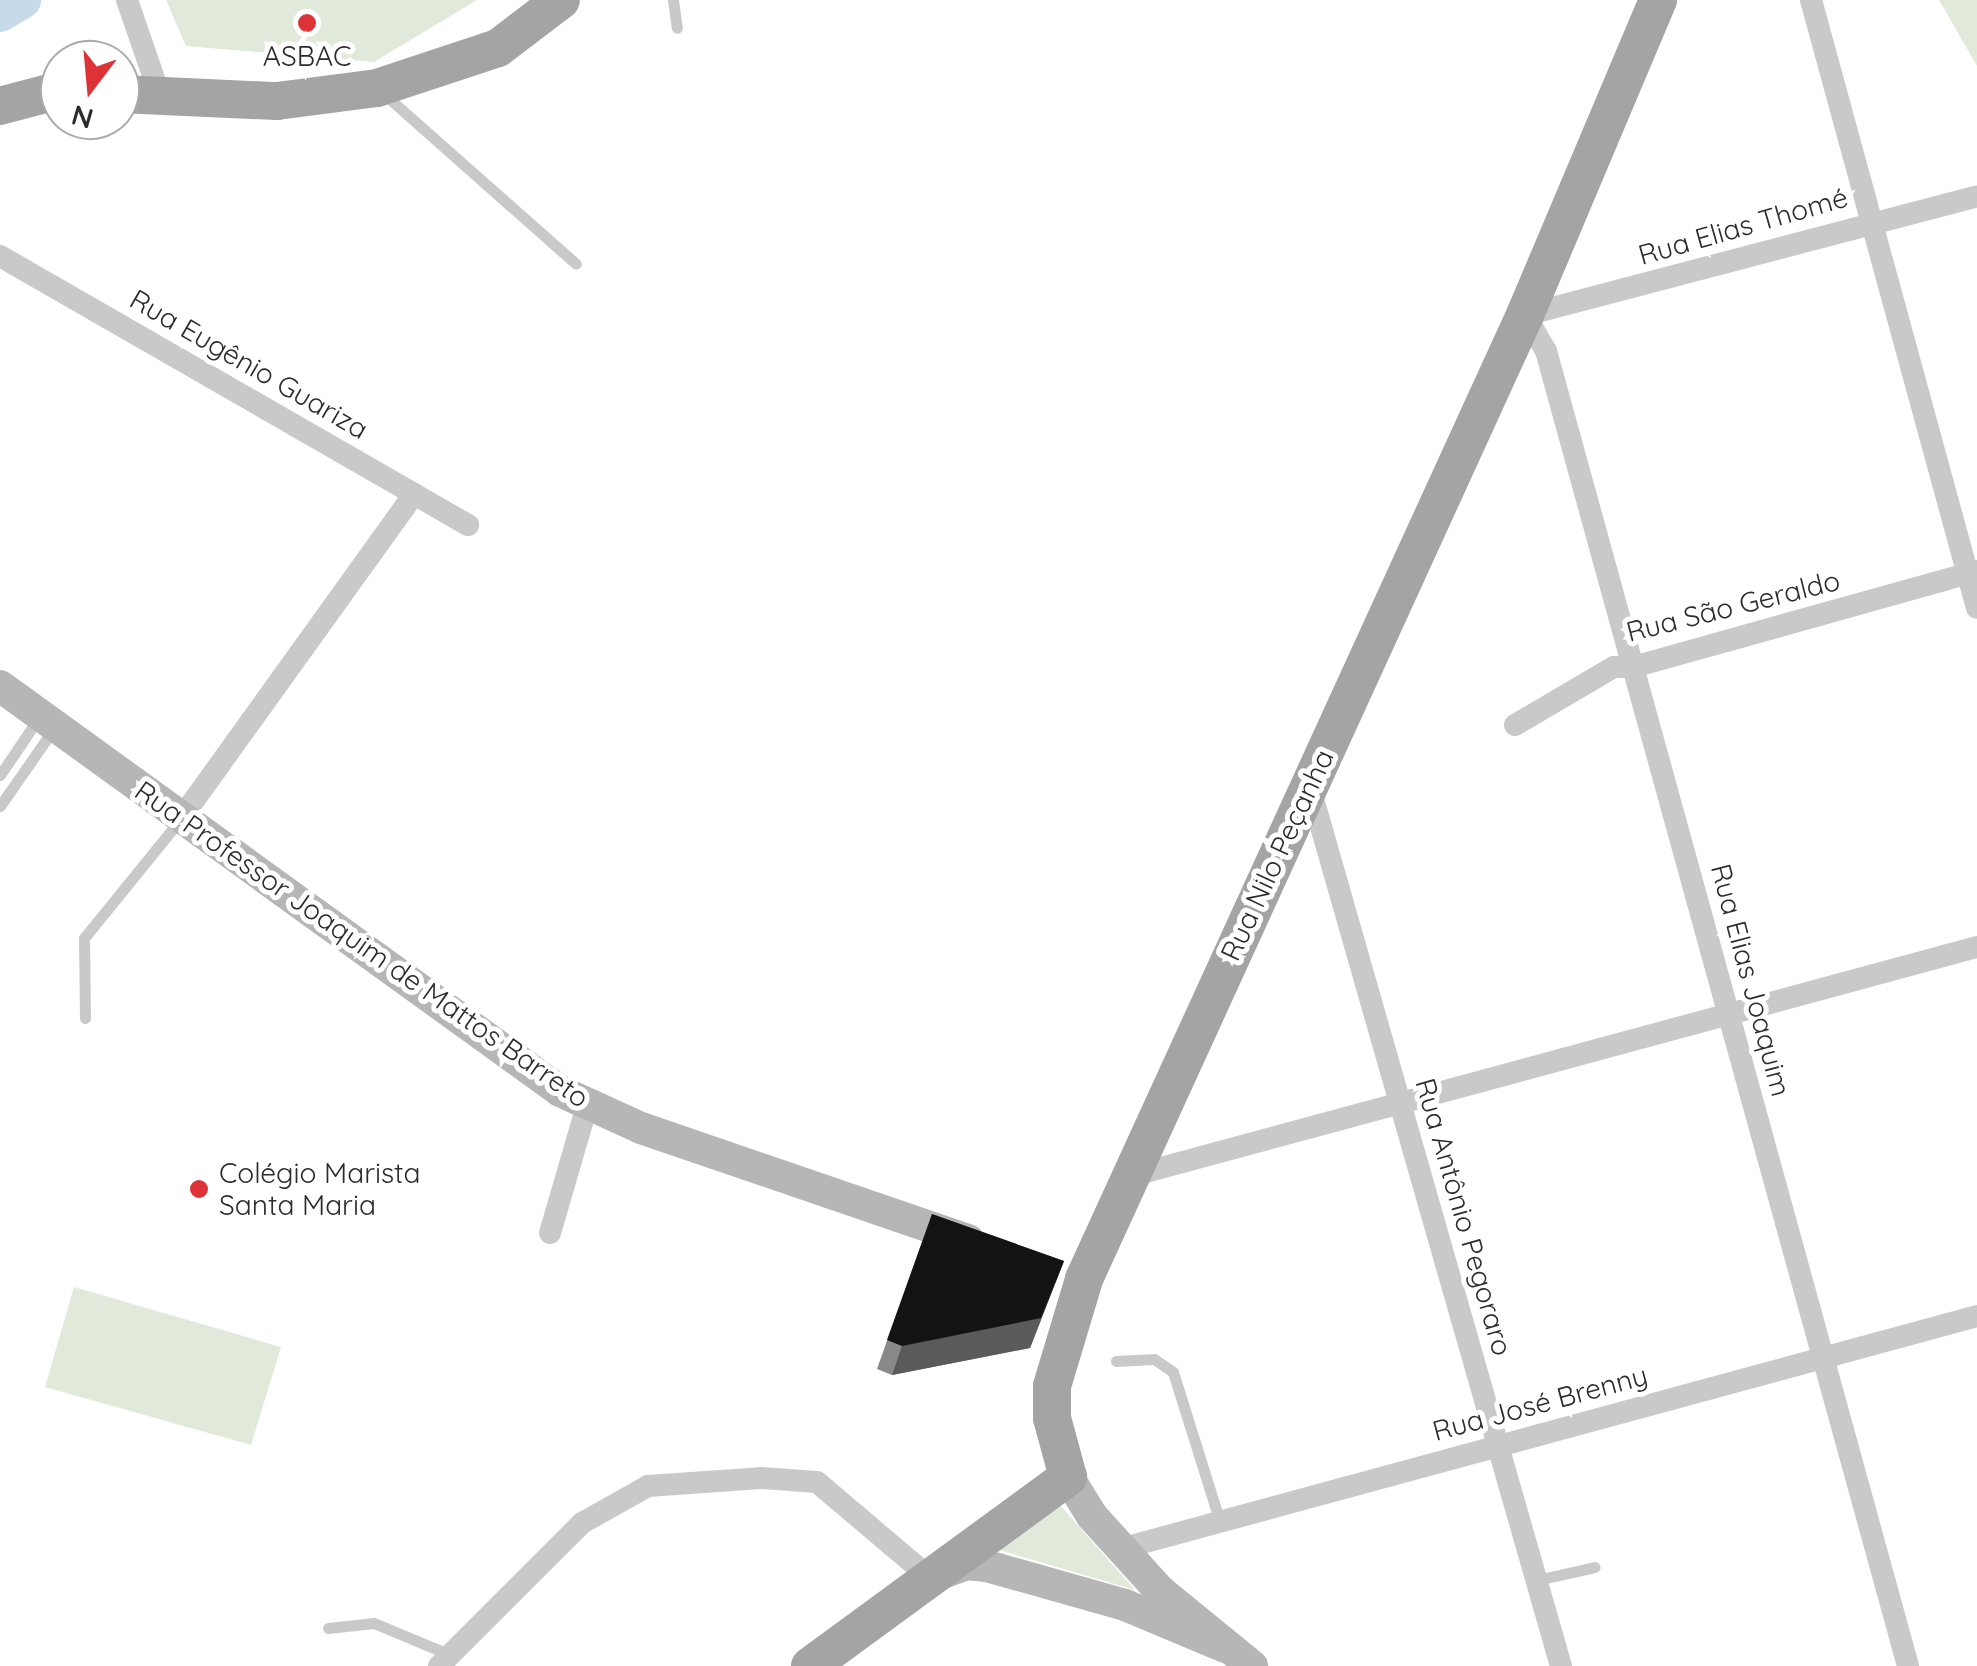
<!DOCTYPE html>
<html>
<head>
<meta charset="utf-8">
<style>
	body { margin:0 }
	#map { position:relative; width:1977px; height:1666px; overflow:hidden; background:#fff; font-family:Quicksand,sans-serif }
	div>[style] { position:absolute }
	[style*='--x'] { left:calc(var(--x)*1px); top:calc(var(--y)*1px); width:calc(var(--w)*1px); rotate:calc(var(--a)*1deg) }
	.green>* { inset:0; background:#e1eada }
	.river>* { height:38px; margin:-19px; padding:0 19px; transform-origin:19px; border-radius:19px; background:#c6dae9 }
	.lane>* { height:11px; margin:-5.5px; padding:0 5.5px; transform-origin:5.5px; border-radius:5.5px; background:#c9c9c9 }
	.street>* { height:22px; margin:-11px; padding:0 11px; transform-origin:11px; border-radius:11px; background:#c9c9c9 }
	.secondary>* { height:32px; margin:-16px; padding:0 16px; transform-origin:16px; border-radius:16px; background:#b6b6b6 }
	.primary>* { height:38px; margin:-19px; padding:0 19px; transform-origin:19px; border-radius:19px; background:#a4a4a4 }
	.wall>* { inset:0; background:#898989 }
	.shaded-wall>* { inset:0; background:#5a5a5a }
	.building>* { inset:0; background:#131313 }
	.dots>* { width:28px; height:28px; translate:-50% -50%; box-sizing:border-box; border:5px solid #fff; border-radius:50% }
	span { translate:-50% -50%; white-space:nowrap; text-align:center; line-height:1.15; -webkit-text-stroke:10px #fff; paint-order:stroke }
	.poi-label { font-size:28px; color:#2c2c2c }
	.left { translate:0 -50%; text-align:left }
	.street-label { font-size:28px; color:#2c2c2c }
	.north { position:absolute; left:40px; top:40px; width:100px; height:100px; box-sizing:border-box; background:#fff; border:2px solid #ababab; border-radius:50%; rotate:196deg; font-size:28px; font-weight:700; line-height:40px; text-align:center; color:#2c2c2c }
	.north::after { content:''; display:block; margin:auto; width:35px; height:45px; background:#de3336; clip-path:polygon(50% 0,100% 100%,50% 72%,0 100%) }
</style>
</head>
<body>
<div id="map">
	<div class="green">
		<div style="clip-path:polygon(166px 0,477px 0,374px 62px,186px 46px)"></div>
		<div style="clip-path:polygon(1939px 0,1977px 0,1977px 66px)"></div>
		<div style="clip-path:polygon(74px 1287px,281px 1347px,251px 1445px,45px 1387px)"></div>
		<div style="clip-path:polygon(1059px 1504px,1135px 1590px,989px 1547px)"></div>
	</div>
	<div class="river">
		<div style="--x:0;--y:13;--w:26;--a:-31"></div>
	</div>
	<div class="lane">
		<div style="--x:673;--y:0;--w:28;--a:82"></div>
		<div style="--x:384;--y:94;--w:256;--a:41.5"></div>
		<div style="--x:0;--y:775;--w:71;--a:-55.9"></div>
		<div style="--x:0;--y:806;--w:96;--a:-55.2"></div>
		<div style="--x:85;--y:1018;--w:80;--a:-90.7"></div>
		<div style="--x:84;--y:938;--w:151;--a:-50.9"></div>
		<div style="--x:1116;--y:1361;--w:38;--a:-3"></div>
		<div style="--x:1154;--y:1359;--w:23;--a:34"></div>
		<div style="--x:1173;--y:1372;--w:157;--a:72.6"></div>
		<div style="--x:1537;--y:1580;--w:59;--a:-12.6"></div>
		<div style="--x:328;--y:1628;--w:46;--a:-6.2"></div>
		<div style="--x:374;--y:1623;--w:80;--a:22.7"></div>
	</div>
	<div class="street">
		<div style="--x:127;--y:0;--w:105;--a:71"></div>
		<div style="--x:1811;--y:0;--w:630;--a:74.73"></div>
		<div style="--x:0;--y:256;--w:540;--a:29.89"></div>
		<div style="--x:1515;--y:725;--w:115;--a:-30.4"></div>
		<div style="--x:1614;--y:667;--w:19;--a:0"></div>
		<div style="--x:1633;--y:667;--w:357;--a:-15.6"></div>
		<div style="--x:1310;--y:788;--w:913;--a:74.05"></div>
		<div style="--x:182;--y:817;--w:398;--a:-54.3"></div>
		<div style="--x:1131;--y:1176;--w:876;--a:-15.15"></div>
		<div style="--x:550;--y:1233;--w:132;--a:-73.8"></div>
		<div style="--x:1120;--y:1549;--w:888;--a:-15.21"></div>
		<div style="--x:439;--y:1666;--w:202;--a:-45"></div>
		<div style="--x:582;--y:1523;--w:76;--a:-29.3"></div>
		<div style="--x:648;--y:1486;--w:113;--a:-4"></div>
		<div style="--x:761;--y:1478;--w:56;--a:4.1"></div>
		<div style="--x:817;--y:1482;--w:148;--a:40.3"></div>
		<div style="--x:1908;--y:1666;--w:1364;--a:-105.39"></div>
		<div style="--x:1546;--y:351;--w:42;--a:-120.3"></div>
		<div style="--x:1525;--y:315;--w:467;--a:-14.7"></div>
	</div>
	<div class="secondary">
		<div style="--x:0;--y:686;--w:691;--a:35.87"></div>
		<div style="--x:560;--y:1091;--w:89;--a:24.6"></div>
		<div style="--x:641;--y:1128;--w:346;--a:18.9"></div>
		<div style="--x:1068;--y:1477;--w:46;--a:58.4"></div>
		<div style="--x:1092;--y:1516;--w:101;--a:47.8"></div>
		<div style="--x:1160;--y:1591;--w:119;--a:39.2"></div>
		<div style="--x:940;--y:1574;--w:29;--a:-20"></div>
		<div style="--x:967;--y:1564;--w:20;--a:6"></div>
		<div style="--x:987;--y:1566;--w:143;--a:15.8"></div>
		<div style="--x:1125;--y:1605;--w:108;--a:22.8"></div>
	</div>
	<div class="primary">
		<div style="--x:120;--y:94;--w:157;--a:2.6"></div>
		<div style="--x:277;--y:101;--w:101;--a:-7.4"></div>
		<div style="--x:377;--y:88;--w:127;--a:-18.3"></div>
		<div style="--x:498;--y:48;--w:79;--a:-37.3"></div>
		<div style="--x:0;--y:106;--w:62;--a:-14.9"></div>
		<div style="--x:810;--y:1666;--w:320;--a:-36.2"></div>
		<div style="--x:1068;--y:1477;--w:61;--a:-105.2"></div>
		<div style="--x:1052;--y:1418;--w:32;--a:-90"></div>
		<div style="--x:1052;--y:1386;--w:112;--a:-73.3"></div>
		<div style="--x:1084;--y:1279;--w:1060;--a:-65.42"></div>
		<div style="--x:1525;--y:315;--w:342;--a:-67.1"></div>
	</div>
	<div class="wall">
		<div style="clip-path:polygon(932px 1214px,1064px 1261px,1030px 1348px,892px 1375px,877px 1369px)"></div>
	</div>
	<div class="shaded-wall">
		<div style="clip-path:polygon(1064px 1261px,1030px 1348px,892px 1375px,902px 1346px)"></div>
	</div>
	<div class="building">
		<div style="clip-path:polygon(932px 1214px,1064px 1261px,1041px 1318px,902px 1346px,887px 1340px)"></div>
	</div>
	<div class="dots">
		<div style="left:307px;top:23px;background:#de3336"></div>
		<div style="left:199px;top:1189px;background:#de3336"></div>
	</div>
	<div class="poi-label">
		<span style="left:307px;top:56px">ASBAC</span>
		<span class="left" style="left:219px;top:1189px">Colégio Marista<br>Santa Maria</span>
	</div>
	<div class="street-label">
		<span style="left:1743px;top:226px;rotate:-16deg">Rua Elias Thomé</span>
		<span style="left:249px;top:364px;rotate:30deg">Rua Eugênio Guariza</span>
		<span style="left:1733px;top:606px;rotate:-14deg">Rua São Geraldo</span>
		<span style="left:1277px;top:855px;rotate:-65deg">Rua Nilo Peçanha</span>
		<span style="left:362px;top:944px;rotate:35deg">Rua Professor Joaquim de Mattos Barreto</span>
		<span style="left:1751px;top:980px;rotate:75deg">Rua Elias Joaquim</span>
		<span style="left:1464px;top:1217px;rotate:74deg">Rua Antônio Pegoraro</span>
		<span style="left:1540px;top:1403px;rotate:-15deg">Rua José Brenny</span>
	</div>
	<div class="north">N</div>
</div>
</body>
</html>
